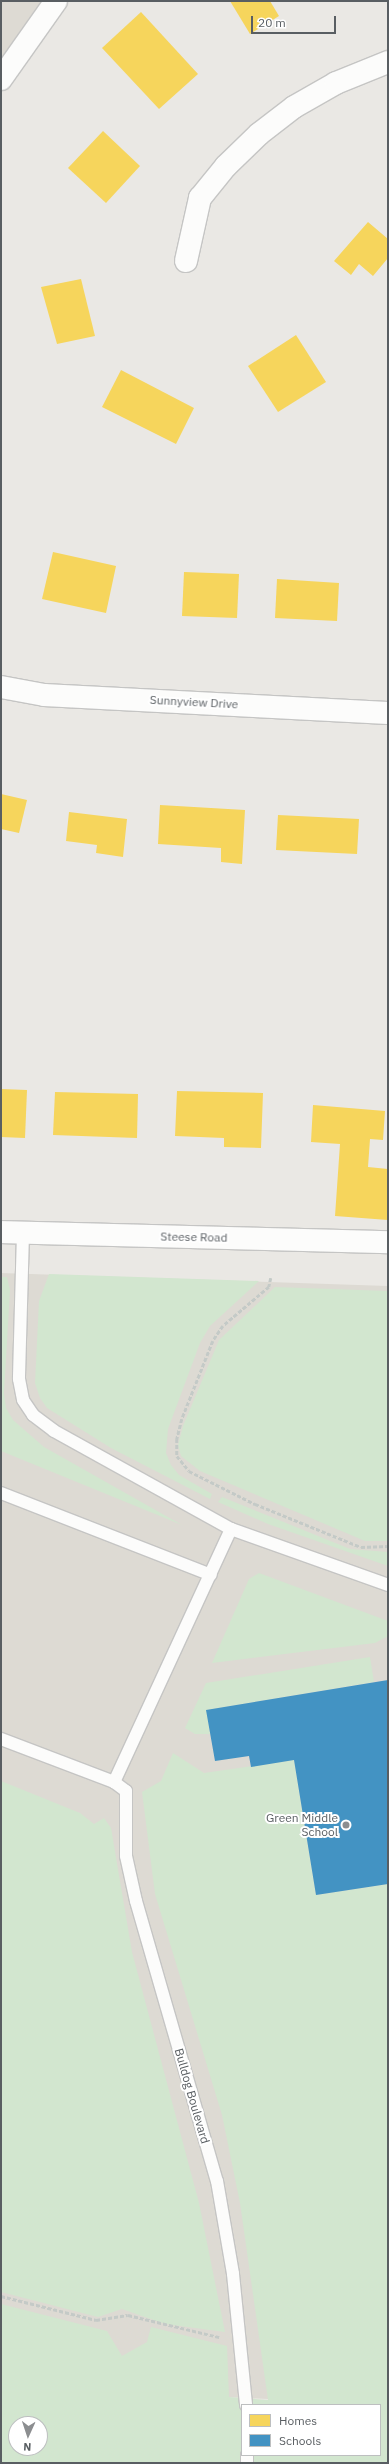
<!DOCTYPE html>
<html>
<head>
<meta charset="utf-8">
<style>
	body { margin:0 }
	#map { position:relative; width:389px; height:2464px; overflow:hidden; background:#eae8e4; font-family:"IBM Plex Sans",sans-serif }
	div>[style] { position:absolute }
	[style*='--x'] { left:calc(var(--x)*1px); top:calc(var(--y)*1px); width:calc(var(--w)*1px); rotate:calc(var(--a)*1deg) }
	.education>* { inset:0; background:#dddad3 }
	.green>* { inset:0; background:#d2e6cf }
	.homes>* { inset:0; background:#f6d55c }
	.schools>* { inset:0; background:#4393c3 }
	.path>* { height:2.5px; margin-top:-1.25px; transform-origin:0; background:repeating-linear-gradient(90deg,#c4cac7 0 4px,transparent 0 6px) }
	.roads { filter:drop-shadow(1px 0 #c5c5c4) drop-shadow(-1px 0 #c5c5c4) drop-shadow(0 1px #c5c5c4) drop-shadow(0 -1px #c5c5c4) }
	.lane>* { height:12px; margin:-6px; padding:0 6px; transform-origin:6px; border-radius:6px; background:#fcfcfb }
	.street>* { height:22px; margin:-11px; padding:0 11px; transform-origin:11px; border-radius:11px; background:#fcfcfb }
	.secondary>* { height:22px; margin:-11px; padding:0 11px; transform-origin:11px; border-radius:11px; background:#fcfcfb }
	.dots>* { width:11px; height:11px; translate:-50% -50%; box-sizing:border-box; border:2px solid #fff; border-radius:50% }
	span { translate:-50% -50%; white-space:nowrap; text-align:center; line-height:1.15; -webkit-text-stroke:4px #fff; paint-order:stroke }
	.street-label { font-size:12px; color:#595e62 }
	.poi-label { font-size:12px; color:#595e62 }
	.right { translate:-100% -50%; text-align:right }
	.frame { position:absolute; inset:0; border:2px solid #595e62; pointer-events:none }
	.legend { position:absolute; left:241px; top:2404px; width:140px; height:52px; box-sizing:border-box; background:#fff; border:1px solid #bdbfc0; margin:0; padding:5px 7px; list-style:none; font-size:12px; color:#595e62 }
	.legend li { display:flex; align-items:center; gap:8px; height:20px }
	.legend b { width:20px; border:1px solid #bdbfc0 }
	.north { position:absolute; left:8px; top:2416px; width:40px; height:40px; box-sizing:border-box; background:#fff; border:1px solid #bdbfc0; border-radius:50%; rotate:183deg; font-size:11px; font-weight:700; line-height:16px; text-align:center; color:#595e62 }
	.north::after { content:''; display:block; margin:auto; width:14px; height:18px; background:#8c8e90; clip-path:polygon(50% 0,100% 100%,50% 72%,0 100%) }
	.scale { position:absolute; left:251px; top:16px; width:85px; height:18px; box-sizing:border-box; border:2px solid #595e62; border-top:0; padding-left:5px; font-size:12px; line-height:14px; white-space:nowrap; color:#595e62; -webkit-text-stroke:3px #fff; paint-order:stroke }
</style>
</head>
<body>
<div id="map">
	<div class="education">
		<div style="clip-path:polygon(1px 1px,44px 1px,1px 67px)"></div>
		<div style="clip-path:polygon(evenodd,1px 1273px,388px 1286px,388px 2410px,380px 2405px,228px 2397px,1px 2463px,1px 1273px,16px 2424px,40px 2424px,40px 2448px,16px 2448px,16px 2424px)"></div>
	</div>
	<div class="green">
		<div style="clip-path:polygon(49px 1274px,259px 1281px,210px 1326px,200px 1343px,168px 1429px,166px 1453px,171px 1465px,179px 1475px,212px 1494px,210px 1499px,111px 1448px,47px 1408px,40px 1398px,35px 1383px,39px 1301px)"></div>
		<div style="clip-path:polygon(1px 1277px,7px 1277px,10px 1290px,4px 1393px,6px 1408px,13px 1420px,44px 1447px,182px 1525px,1px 1451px)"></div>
		<div style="clip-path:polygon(275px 1287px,388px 1291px,388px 1541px,365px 1541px,200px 1471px,181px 1456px,178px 1445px,183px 1426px,219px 1340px)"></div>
		<div style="clip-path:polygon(222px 1497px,350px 1549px,388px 1552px,388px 1566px,268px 1524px,218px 1502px)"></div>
		<div style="clip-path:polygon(259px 1573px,388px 1621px,388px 1636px,375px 1643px,212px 1663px,249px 1579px)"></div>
		<div style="clip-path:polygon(370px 1657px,374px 1682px,207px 1710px,210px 1734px,195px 1734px,185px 1728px,206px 1683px)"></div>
		<div style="clip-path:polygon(evenodd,173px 1753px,204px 1773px,294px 1760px,316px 1895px,388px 1884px,388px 2463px,1px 2463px,1px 2304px,107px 2331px,122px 2356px,147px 2342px,151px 2327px,227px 2346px,229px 2397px,268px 2400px,240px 2203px,222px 2115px,155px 1894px,142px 1792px,161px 1781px,173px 1753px,242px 2405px,380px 2405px,380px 2455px,242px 2455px,242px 2405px,173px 1753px,16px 2424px,40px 2424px,40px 2448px,16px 2448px,16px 2424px)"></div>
		<div style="clip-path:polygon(1px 1781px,80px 1813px,94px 1824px,104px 1818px,111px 1828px,132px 1952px,199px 2203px,225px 2332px,165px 2324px,122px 2309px,98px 2317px,1px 2292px)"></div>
	</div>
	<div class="homes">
		<div style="clip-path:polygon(230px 1px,270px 1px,279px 16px,250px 34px)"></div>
		<div style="clip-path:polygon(141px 12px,198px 74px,159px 109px,102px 48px)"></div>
		<div style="clip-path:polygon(103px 131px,140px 166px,106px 203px,68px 168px)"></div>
		<div style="clip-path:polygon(368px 222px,388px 239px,388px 258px,373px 276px,359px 264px,351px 275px,334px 261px)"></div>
		<div style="clip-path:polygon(81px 279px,95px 336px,57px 344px,41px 287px)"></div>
		<div style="clip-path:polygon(296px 335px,326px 382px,278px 412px,248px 366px)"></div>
		<div style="clip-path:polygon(121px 370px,194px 408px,176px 444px,102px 407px)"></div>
		<div style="clip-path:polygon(53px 552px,116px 566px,106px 613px,42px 599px)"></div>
		<div style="clip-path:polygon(184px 572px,239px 574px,237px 618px,182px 616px)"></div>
		<div style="clip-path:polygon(277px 579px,339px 583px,337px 621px,275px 618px)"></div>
		<div style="clip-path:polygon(1px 794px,27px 800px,19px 833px,1px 829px)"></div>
		<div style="clip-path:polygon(160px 805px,245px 810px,242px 864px,221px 862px,221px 848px,158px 844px)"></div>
		<div style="clip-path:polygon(69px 812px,127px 819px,123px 857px,96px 853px,97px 845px,66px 841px)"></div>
		<div style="clip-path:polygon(278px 815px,359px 819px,357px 854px,276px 850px)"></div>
		<div style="clip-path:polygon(1px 1089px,27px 1090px,25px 1138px,1px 1137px)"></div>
		<div style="clip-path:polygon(177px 1091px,263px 1093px,261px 1148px,224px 1147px,224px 1138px,175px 1136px)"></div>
		<div style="clip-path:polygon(55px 1092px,138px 1094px,137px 1138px,53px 1135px)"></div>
		<div style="clip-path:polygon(313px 1105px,385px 1111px,383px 1140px,370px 1139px,368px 1167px,388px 1169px,388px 1220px,335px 1216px,340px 1144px,311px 1142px)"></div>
	</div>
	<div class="schools">
		<div style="clip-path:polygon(388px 1680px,388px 1884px,316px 1895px,294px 1760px,251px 1767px,249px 1756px,215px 1761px,206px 1710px)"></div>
	</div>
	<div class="path">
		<div style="--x:271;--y:1278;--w:9;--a:103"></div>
		<div style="--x:269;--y:1287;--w:60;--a:139.7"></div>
		<div style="--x:223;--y:1326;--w:18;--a:124"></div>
		<div style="--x:213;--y:1341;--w:84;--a:111.7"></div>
		<div style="--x:182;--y:1419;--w:21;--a:104"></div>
		<div style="--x:177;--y:1439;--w:17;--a:90"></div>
		<div style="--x:177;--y:1456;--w:19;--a:51"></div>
		<div style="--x:189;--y:1471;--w:74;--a:26.6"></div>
		<div style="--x:255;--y:1504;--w:114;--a:22.1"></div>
		<div style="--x:361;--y:1547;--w:27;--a:-2"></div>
		<div style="--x:1;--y:2296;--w:98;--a:14.2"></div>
		<div style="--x:96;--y:2320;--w:32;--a:-9"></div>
		<div style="--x:128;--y:2315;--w:94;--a:13.6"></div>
	</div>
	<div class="roads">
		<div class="lane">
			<div style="--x:23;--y:1233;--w:146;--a:91.6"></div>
			<div style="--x:19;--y:1379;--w:21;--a:79"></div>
			<div style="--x:23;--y:1400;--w:18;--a:56"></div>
			<div style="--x:33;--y:1415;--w:26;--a:37"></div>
			<div style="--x:54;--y:1431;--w:202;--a:29"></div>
			<div style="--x:231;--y:1529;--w:167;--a:19.6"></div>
			<div style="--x:1;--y:1493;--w:225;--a:21.3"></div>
			<div style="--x:231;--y:1529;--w:279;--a:114.8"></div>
			<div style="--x:114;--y:1782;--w:15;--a:37"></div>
			<div style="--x:126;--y:1791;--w:65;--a:90"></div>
			<div style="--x:126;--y:1856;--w:46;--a:77.5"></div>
			<div style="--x:136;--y:1901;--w:291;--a:73.9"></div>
			<div style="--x:217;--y:2181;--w:94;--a:80.2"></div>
			<div style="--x:233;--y:2274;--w:132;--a:84.3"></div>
			<div style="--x:1;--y:1739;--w:121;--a:20.8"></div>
			<div style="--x:247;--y:2455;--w:8;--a:90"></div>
		</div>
		<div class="street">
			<div style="--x:186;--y:261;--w:65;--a:-77.5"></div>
			<div style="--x:200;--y:198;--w:41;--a:-50.9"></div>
			<div style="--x:226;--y:166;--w:46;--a:-44.1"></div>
			<div style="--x:259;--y:134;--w:44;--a:-37.6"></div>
			<div style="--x:294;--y:107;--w:48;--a:-29.7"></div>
			<div style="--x:336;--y:83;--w:56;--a:-22"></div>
			<div style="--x:1;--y:687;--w:44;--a:10.5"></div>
			<div style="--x:44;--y:695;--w:344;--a:3"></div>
		</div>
		<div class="secondary">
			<div style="--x:1;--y:79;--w:95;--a:-54.8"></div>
			<div style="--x:1;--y:1232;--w:387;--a:1.5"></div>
		</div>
	</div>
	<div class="dots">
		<div style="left:346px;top:1825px;background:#8c8e90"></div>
	</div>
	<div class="street-label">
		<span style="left:194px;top:702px;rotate:3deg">Sunnyview Drive</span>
		<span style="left:194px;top:1237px;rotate:1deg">Steese Road</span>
		<span style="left:192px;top:2096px;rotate:74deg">Bulldog Boulevard</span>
	</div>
	<div class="poi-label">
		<span class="right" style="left:338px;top:1825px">Green Middle<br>School</span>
	</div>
	<div class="frame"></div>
	<ul class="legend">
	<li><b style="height:11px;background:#f6d55c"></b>Homes</li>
	<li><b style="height:11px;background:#4393c3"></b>Schools</li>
	</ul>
	<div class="north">N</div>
	<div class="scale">20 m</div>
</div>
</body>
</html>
